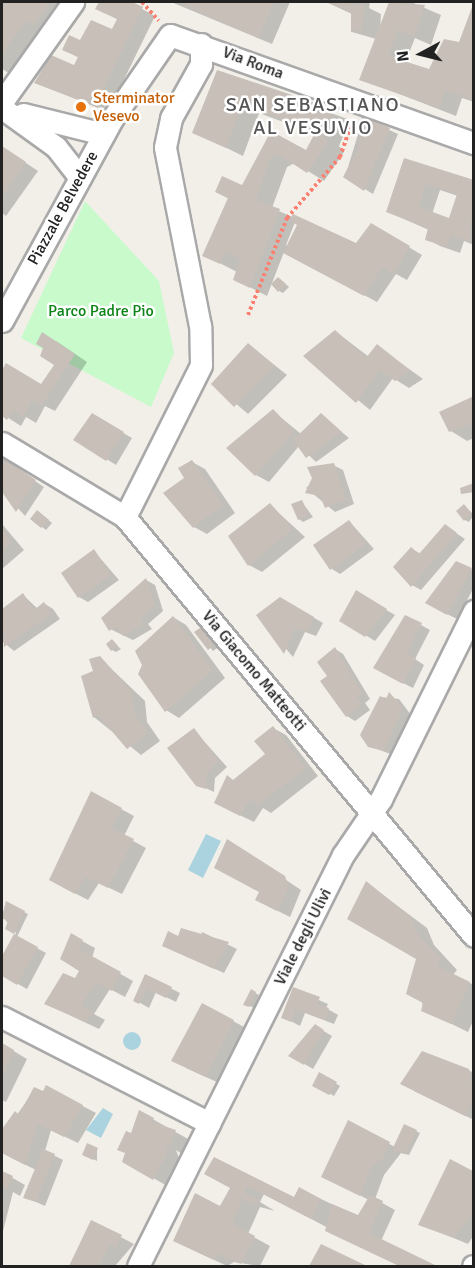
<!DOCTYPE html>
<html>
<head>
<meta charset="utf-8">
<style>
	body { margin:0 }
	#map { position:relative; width:475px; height:1268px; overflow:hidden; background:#f2efe9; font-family:Signika,sans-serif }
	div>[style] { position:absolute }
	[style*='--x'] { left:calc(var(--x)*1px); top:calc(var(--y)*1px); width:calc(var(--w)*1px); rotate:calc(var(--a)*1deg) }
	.park>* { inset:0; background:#c8facc }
	.water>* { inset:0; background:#aad3df }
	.round { border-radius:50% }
	.shadow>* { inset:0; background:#0003 }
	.building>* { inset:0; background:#c7bfb8 }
	.path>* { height:4px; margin-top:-2px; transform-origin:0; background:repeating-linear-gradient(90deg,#fa8072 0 3px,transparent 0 6px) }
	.roads { filter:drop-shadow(2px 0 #a9a9a9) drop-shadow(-2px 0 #a9a9a9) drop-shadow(0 2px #a9a9a9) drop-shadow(0 -2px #a9a9a9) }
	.minor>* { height:21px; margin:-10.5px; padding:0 10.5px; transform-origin:10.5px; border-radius:10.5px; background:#fff }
	.dots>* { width:16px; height:16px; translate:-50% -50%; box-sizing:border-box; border:3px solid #fff; border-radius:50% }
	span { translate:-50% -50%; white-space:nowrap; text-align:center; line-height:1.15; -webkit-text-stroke:5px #fff; paint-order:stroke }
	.street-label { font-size:16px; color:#222 }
	.food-label { font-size:16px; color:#c56008 }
	.left { translate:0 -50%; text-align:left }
	.park-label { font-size:16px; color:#0c8416 }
	.quarter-label { font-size:20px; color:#555; letter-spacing:1.5px }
	.frame { position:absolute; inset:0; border:3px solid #222; pointer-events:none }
	.north { position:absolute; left:391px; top:24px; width:60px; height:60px; -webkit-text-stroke:4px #fff; paint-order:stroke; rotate:263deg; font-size:16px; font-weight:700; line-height:24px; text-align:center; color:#222 }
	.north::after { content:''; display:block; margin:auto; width:21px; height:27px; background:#222; clip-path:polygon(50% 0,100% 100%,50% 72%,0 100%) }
</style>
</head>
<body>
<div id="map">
	<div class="park">
		<div style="clip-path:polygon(85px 201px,159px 281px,174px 353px,151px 407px,21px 338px)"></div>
	</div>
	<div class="water">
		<div style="clip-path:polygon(206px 834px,221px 841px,203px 878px,188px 870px)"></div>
		<div class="round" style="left:123px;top:1032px;width:18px;height:18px"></div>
		<div style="clip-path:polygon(103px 1108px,113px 1114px,101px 1138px,86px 1130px)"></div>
	</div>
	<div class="shadow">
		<div style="clip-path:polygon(2px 2px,72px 2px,11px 74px,2px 69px)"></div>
		<div style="clip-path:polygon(100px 2px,129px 2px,155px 16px,112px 104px,107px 102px,103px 110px,36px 83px,74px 67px,79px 58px,64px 49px,112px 31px,119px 20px,97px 8px)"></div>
		<div style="clip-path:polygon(171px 2px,290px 2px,272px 44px)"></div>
		<div style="clip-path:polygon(326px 2px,370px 2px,369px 8px,381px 14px,380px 30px,391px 2px,411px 2px,441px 15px,431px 45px,415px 38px,405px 63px,429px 71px,460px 44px,474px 3px,474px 102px,462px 98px,456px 116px,361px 79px,376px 39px,352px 32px,352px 14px)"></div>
		<div style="clip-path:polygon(evenodd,218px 72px,350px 120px,339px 146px,344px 152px,324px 181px,295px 163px,287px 167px,272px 208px,356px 245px,371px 225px,422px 255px,407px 280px,396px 274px,377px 302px,284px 252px,267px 296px,234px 279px,237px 272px,204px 255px,229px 199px,217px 192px,242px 187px,271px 133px,307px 152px,316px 134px,259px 113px,243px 156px,194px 132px,218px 72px,295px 222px,299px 225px,288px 246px,286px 245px,295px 222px)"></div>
		<div style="clip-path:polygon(363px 118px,398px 134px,373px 194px,345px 177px)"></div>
		<div style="clip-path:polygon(2px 147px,38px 171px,6px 216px,2px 213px)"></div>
		<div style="clip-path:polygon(evenodd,405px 160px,474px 181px,474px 245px,464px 241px,460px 253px,440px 246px,427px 239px,429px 230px,388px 212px,405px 160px,440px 190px,458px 196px,450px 220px,432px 214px,440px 190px)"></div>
		<div style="clip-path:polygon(282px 281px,289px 287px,283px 293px,279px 291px)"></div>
		<div style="clip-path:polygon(335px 331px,369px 357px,377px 346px,423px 379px,409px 388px,393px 378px,370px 410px,305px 356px)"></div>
		<div style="clip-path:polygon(56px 341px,87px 362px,55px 411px,45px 406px,36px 423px,26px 417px,21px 426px,2px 414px,2px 373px,7px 365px,41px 386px,56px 365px)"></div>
		<div style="clip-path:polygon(248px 344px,287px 375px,248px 414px,213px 384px)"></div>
		<div style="clip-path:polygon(474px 398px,474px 438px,467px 441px,451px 431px)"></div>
		<div style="clip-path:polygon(273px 411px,301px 434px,321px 415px,349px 438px,316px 462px,299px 446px,269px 482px,256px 475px)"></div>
		<div style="clip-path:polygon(92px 415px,132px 438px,116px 465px,76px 440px)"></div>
		<div style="clip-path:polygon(2px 459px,44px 487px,25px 516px,2px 490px)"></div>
		<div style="clip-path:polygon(192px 462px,205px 469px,235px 513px,207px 534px,194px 527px,186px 478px)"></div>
		<div style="clip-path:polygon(333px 465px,343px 470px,354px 504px,335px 512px,306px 488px)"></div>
		<div style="clip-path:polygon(302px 502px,313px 517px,303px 522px,299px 519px)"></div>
		<div style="clip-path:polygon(270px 505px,305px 537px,262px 572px,249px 565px)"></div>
		<div style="clip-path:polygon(464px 505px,474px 515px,469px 522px,465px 520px)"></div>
		<div style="clip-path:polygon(41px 514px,52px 523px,46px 530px,32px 519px)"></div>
		<div style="clip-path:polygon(349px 521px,374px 549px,340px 574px,332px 569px)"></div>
		<div style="clip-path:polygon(2px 524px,24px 550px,2px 569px)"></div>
		<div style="clip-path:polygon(445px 526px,465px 539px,421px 590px,412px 585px,412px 549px,421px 554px)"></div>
		<div style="clip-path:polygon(94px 551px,119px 580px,88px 602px,79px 597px)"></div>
		<div style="clip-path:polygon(456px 562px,474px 571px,474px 587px,457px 619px,435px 608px)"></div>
		<div style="clip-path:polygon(146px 580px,155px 585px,163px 611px,148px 624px,152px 629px,133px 640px,110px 629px)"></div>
		<div style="clip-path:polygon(357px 593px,395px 615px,375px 641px,341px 620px)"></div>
		<div style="clip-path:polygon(23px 595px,38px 609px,45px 604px,53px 609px,60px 619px,14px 651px,2px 641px,2px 611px)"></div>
		<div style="clip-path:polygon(280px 598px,323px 623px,316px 636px,305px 632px,293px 657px,258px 616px)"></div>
		<div style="clip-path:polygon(173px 617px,186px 625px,225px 678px,179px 718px,166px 710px)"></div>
		<div style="clip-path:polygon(421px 625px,430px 630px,415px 659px,424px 665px,413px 688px,383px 673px)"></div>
		<div style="clip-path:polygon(197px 632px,225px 642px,213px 651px)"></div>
		<div style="clip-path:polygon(112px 641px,121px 649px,116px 652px,112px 650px)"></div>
		<div style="clip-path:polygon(335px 649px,343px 654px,370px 699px,365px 703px,370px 710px,355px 721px,347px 716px,329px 677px)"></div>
		<div style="clip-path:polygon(100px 658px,145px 701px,147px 722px,160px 741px,141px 755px,94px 717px)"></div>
		<div style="clip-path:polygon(381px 697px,399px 699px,411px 715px,393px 755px,369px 746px)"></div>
		<div style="clip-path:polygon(273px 728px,286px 735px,318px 776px,271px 813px,263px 808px,254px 822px,229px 810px,234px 781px,267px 755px)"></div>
		<div style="clip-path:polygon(194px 730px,227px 767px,215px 778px,214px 792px,197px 784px)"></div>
		<div style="clip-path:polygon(121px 809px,134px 816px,124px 836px,146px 848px,122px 894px,99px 883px,88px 900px,63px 887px)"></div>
		<div style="clip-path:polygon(240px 849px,301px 890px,290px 917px,270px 907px)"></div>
		<div style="clip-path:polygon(367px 883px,427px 928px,434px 945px,457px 970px,453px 975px,474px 985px,474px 1019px,468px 1032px,423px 1010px,418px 959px)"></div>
		<div style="clip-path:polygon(6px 903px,28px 914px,17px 937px,46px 953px,27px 989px,2px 975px,2px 959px,16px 933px,2px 916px)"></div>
		<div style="clip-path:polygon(202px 932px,237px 949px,224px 973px,172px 950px,178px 938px,200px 938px)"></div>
		<div style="clip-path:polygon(82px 941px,95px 948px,92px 958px,133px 981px,125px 997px,110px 989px,94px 1014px,105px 1020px,99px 1029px,46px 1004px,76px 980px,81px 970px,62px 959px)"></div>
		<div style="clip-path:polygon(146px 976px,180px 993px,176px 1002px,156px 992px,149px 1008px,135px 1000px)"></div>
		<div style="clip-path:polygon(293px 989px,328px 1004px,326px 1008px,338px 1015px,334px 1024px,305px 1013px,300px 1026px,283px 1017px)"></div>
		<div style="clip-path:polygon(251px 991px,259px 995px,254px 1008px,245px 1004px)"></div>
		<div style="clip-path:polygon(233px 1021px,246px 1028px,219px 1083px,186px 1068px)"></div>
		<div style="clip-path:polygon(315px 1026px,332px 1036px,313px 1069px,291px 1056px)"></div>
		<div style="clip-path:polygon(2px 1044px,27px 1059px,6px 1102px,2px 1100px)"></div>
		<div style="clip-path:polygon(468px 1070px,474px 1073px,474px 1120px,414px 1091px)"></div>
		<div style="clip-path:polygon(320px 1074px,340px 1086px,334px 1096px,314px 1085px)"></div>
		<div style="clip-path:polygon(46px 1087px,96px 1113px,78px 1143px,51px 1130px,45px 1151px,63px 1160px,45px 1206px,25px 1197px,36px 1170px,2px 1153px,2px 1130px,5px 1132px,35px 1089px,44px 1093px)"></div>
		<div style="clip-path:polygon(140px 1112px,188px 1139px,182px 1154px,176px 1150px,180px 1161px,167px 1186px,124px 1161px)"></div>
		<div style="clip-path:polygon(349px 1122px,395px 1147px,405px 1126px,420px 1133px,409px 1155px,401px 1153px,384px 1175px,375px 1199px,395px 1210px,381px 1241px,434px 1266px,400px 1266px,264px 1194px,260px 1202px,275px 1211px,260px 1207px,248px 1234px,270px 1246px,260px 1266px,234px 1262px,227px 1266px,191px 1249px,232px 1188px,206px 1173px,294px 1199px,300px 1189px,359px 1217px,369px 1200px,336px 1183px)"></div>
		<div style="clip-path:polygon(97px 1149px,97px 1161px,87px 1156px)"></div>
		<div style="clip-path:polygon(2px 1172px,25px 1185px,20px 1196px,13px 1192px,2px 1235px)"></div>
		<div style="clip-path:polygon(474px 1175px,474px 1235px,468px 1244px,420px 1224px)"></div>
		<div style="clip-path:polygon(92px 1222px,134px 1244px,115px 1266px,71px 1266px)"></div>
		<div style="clip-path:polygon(322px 1246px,363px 1266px,310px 1266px)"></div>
	</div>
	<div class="building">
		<div style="clip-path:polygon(2px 2px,49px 2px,34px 26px,26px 20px,2px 55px)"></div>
		<div style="clip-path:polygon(99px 2px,132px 2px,143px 7px,99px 98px,93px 95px,89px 104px,34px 83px,51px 55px,74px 65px,78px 57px,62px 50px,69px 35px,80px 40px,91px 20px,112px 29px,117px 19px,95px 9px)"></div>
		<div style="clip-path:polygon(177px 2px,274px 2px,258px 38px)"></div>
		<div style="clip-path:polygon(326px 2px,365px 4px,362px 30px,351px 32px,351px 12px)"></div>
		<div style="clip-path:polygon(389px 2px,425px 5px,414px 37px,398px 30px,388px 56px,429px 69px,444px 39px,459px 42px,474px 2px,474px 100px,445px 90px,439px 108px,359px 80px)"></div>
		<div style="clip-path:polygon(217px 70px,334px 109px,323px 136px,328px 141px,307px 173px,278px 154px,270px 158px,256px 200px,280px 209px,250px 288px,233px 280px,240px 259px,225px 252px,220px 264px,202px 256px,228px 198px,215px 192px,222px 176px,242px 185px,271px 131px,306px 150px,316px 131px,242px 105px,226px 148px,192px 133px)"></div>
		<div style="clip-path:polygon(362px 116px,390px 128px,364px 191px,343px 177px,358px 149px)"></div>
		<div style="clip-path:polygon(2px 146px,26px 162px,2px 197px)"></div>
		<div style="clip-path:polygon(evenodd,404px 158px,474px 180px,470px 242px,451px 235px,447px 247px,425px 240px,428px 228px,386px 212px,404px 158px,426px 184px,457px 194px,449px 218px,419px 207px,426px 184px)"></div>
		<div style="clip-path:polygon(293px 214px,356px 243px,371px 223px,410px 246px,394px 274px,382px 267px,364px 296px,283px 253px,297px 225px,290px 221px)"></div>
		<div style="clip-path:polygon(278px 277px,286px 284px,278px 292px,271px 284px)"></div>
		<div style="clip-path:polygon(335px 330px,366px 358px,377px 344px,411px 371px,395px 381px,380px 370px,356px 403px,303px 356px)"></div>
		<div style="clip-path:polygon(42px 332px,75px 354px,42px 405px,32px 400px,23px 417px,13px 410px,7px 420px,2px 416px,2px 370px,6px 363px,41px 384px,54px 365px,40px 356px,43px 348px,36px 344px)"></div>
		<div style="clip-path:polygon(248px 343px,275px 366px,234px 407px,211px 384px)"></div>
		<div style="clip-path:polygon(474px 396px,474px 433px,470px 424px,449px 432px,439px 412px)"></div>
		<div style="clip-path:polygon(273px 409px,294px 431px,255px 476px,226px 448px)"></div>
		<div style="clip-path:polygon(92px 413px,124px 432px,106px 461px,73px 440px)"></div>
		<div style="clip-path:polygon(321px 413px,342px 432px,306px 458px,293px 440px)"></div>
		<div style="clip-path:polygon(2px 457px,36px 480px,16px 512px,2px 492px)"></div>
		<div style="clip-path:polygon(192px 460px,223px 505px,193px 528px,163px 493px,184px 478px,178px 468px)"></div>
		<div style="clip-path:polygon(334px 463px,346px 500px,325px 508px,320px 496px,305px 493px,312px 478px,307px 467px)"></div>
		<div style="clip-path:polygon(474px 483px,474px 492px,461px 494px,460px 488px)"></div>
		<div style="clip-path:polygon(302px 500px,309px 515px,298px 520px,291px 504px)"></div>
		<div style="clip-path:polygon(270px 503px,293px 529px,248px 566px,228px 536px)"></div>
		<div style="clip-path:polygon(464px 504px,471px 513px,464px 521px,456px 511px)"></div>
		<div style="clip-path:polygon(37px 510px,49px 520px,41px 528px,30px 519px)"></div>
		<div style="clip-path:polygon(349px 520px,366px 544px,330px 570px,313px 545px)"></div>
		<div style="clip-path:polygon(445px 524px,457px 533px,411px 587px,393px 567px,411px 547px,419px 554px)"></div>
		<div style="clip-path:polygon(2px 529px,12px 543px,2px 551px)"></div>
		<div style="clip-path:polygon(94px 549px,111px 575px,78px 598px,61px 573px)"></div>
		<div style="clip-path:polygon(456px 561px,472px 568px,447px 615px,425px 603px)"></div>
		<div style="clip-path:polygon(146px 578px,155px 605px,140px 619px,144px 624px,123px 636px,116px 626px,109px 631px,101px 618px)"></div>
		<div style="clip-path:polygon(356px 590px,387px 609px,365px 637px,339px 621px)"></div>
		<div style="clip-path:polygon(23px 593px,34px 610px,44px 602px,52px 613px,4px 647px,2px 609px)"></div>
		<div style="clip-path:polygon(280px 597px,314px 617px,307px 632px,295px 628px,284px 654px,256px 615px)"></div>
		<div style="clip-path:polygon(405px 615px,422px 623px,407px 653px,416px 658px,403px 684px,373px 668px)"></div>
		<div style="clip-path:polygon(173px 616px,213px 670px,165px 712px,138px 674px,142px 665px,135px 651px)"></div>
		<div style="clip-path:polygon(209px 622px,222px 639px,208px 650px,194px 632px)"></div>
		<div style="clip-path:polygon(112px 639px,118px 646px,111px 651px,106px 644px)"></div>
		<div style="clip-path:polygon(335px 647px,362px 694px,357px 697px,362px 704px,346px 717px,320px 681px,327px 676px,317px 662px)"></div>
		<div style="clip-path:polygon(100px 656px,132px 692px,134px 713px,148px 733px,127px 749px,98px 715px,93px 718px,81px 676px,93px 671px,89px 659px)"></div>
		<div style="clip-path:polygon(389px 692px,403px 708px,384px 751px,368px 747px,360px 735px,380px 696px,386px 699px)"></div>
		<div style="clip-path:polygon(273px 726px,306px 768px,257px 806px,251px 798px,240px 816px,214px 803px,227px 775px,233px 780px,265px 754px,254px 741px)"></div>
		<div style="clip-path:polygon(194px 728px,219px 761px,207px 773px,206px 789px,196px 786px,167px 748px)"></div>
		<div style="clip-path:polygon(91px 791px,122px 808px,111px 828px,134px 839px,108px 888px,85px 877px,75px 894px,49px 880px)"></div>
		<div style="clip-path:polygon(227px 839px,285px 876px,289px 888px,277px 911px,255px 900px,259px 892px,214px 868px)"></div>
		<div style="clip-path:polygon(366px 881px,411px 917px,418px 934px,442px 960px,437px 966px,470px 982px,451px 1024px,421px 1011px,423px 1003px,406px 994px,416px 959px,347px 919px)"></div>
		<div style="clip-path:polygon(6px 901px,25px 911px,14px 934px,5px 929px,8px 921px,2px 918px)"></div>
		<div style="clip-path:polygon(181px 928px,229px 942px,214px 969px,162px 946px,168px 931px,178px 936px)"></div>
		<div style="clip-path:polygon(71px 933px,83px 940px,79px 949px,121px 972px,112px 991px,96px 983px,81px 1006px,93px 1012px,86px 1022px,44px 1004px,63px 973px,75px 978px,79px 971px,60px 959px)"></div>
		<div style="clip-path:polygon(14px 934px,38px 947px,17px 985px,2px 976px,2px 956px)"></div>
		<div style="clip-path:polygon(145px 974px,172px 987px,166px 998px,147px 989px,139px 1004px,133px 1001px)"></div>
		<div style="clip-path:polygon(293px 987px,320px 997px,317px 1004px,329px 1008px,325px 1020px,296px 1009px,291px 1022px,281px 1018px)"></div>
		<div style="clip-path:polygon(251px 989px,256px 992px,249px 1007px,243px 1005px)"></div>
		<div style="clip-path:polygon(202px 1003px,234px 1020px,206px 1077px,171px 1061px)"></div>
		<div style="clip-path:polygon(315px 1024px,324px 1030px,304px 1065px,288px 1056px)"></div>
		<div style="clip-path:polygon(2px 1043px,14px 1050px,2px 1077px)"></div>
		<div style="clip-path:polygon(422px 1051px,469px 1069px,474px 1098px,465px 1116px,400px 1084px)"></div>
		<div style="clip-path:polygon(319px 1072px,337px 1082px,329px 1095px,312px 1086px)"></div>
		<div style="clip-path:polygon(46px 1085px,83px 1105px,64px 1137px,38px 1124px,25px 1165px,2px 1153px,2px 1129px,15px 1111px,19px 1115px,34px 1087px,43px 1091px)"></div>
		<div style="clip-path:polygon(139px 1110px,154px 1118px,152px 1122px,176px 1130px,169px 1148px,164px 1145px,167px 1153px,153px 1180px,122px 1162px,125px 1153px,117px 1150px,126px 1131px,131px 1133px)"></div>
		<div style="clip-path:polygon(348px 1120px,390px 1142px,383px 1158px,371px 1167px,360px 1196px,321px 1177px)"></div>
		<div style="clip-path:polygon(404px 1124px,417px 1130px,405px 1154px,392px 1150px)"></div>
		<div style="clip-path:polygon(87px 1143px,98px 1148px,93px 1160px,82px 1155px)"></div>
		<div style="clip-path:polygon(43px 1149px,55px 1154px,36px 1202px,23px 1198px)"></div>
		<div style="clip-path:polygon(214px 1157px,294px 1197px,299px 1187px,321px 1199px,311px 1219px,247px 1186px,244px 1193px,260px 1200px,257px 1205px,243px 1199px,232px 1224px,255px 1236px,241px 1264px,217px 1254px,214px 1260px,173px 1241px,195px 1193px,220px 1206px,230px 1188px,204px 1174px)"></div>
		<div style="clip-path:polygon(450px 1159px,473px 1171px,474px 1176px,474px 1212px,454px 1238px,418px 1225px)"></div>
		<div style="clip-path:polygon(2px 1171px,13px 1176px,7px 1190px,2px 1187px)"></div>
		<div style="clip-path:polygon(370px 1195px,383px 1201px,369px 1233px,437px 1266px,399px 1266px,325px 1231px,332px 1204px,358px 1215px)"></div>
		<div style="clip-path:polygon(91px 1220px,122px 1235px,116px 1248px,109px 1245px,99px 1266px,69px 1266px)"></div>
		<div style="clip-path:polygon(321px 1244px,367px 1266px,309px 1266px)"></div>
	</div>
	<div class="path">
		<div style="--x:142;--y:2;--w:25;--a:48"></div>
		<div style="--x:248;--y:315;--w:105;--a:-68.1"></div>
		<div style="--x:287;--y:218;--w:81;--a:-49"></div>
		<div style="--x:340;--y:157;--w:39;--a:-71"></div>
	</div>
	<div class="roads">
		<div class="minor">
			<div style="--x:2;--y:102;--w:123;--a:-54.6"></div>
			<div style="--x:2;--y:108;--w:67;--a:35.8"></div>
			<div style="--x:56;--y:147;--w:39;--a:52"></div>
			<div style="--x:23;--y:114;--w:83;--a:13.9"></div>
			<div style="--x:2;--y:321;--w:230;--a:-61.4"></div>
			<div style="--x:112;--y:119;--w:102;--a:-55.4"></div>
			<div style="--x:170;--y:35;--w:323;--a:19.6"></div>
			<div style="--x:2;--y:443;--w:144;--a:31"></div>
			<div style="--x:125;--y:517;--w:545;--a:50.21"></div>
			<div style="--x:125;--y:517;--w:170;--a:-63.4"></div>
			<div style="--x:201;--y:365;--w:39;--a:-91"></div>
			<div style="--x:200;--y:326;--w:182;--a:-101.1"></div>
			<div style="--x:165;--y:147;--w:30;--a:-78"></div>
			<div style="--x:171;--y:118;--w:62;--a:-60.9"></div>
			<div style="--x:201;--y:64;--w:20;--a:-90"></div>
			<div style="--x:2;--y:1017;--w:233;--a:27.1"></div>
			<div style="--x:138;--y:1266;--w:459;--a:-63.5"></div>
			<div style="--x:343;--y:855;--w:68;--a:-55.8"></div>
			<div style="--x:381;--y:799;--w:210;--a:-63.7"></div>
			<div style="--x:473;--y:1266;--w:1;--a:0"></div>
		</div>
	</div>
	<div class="dots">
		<div style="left:81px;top:107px;background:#e8710a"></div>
	</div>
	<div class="street-label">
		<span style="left:253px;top:63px;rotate:21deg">Via Roma</span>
		<span style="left:63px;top:208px;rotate:-61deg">Piazzale Belvedere</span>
		<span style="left:254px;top:671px;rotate:50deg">Via Giacomo Matteotti</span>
		<span style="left:303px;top:937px;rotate:-63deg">Viale degli Ulivi</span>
	</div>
	<div class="food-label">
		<span class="left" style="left:93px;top:107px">Sterminator<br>Vesevo</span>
	</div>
	<div class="park-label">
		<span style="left:101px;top:311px">Parco Padre Pio</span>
	</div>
	<div class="quarter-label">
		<span style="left:313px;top:116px">SAN SEBASTIANO<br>AL VESUVIO</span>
	</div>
	<div class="frame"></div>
	<div class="north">N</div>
</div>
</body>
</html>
